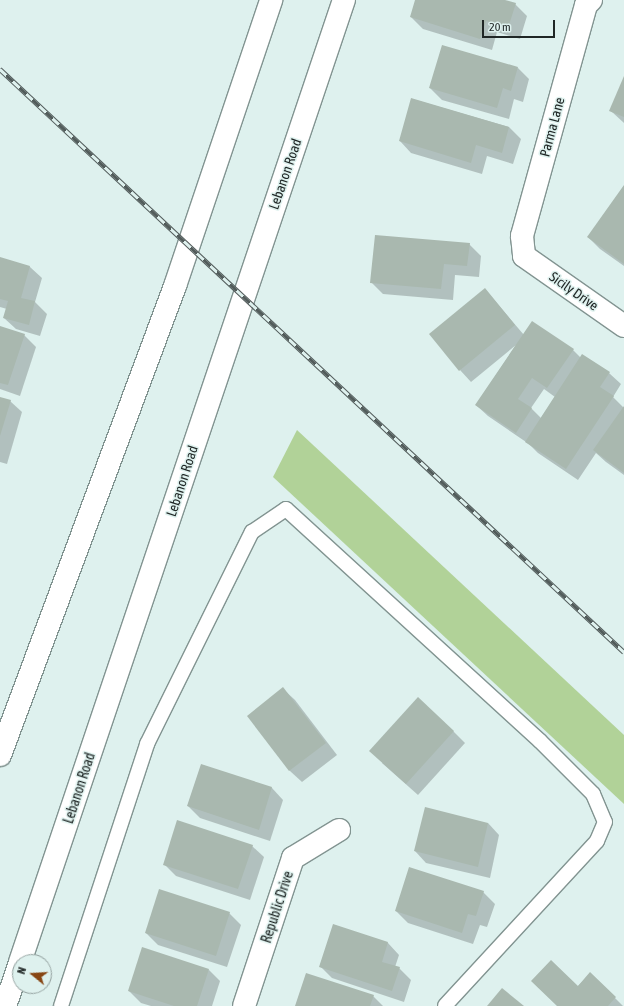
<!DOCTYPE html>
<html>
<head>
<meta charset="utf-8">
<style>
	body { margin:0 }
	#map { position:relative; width:624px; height:1006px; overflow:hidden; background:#def1ee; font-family:"Asap Condensed",sans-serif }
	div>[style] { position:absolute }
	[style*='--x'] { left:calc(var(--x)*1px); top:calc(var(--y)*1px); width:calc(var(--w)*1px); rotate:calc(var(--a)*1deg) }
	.green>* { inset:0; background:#b1d298 }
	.shadow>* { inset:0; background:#0003 }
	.building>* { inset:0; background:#a9b8af }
	.roads { filter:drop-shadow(1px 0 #829491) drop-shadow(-1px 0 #829491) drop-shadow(0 1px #829491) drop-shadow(0 -1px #829491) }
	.lane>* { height:14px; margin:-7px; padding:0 7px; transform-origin:7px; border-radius:7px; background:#fff }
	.street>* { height:22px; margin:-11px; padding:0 11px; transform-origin:11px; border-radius:11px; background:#fff }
	.secondary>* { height:22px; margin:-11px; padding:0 11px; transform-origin:11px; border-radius:11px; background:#fff }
	.rail>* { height:4.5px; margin-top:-2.25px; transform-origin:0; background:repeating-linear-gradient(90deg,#def1ee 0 9px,#525c5b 0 18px); box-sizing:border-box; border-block:1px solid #525c5b }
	span { translate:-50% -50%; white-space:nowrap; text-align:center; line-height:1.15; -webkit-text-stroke:3px #def1ee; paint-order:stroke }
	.street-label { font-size:14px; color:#202726 }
	.north { position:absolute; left:12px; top:954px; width:40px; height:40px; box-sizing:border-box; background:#def1ee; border:1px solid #92a09e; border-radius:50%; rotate:288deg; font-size:11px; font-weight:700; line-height:16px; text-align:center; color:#202726 }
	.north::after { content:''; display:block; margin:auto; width:14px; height:18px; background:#874613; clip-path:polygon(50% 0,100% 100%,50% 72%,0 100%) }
	.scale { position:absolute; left:482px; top:20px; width:73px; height:18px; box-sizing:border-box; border:2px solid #202726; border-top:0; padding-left:5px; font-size:12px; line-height:14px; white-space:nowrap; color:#202726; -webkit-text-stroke:3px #def1ee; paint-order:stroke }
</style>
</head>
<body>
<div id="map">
	<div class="green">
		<div style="clip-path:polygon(297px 430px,624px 735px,624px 804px,273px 477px)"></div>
	</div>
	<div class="shadow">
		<div style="clip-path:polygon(416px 0,502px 0,515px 4px,527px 16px,520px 39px,497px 32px,492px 50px,423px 29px,411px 17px)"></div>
		<div style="clip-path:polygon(518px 68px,529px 79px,523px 102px,514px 99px,509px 119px,442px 100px,430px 88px)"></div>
		<div style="clip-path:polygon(624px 78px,624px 123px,611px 111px)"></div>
		<div style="clip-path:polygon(412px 99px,509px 127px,521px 139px,513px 164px,487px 156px,482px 174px,411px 153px,400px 141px)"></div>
		<div style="clip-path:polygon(624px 186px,624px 266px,600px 249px,588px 237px)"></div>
		<div style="clip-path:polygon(469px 244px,481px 256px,479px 277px,455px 275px,453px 300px,383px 294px,371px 282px)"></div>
		<div style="clip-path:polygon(0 258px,30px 267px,42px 278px,35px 302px,47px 314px,40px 336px,16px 329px,4px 318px,7px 309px,0 307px)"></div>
		<div style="clip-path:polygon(evenodd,485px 289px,524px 335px,573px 350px,581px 358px,609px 373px,621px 384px,613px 397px,624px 408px,624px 475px,606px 462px,596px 453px,578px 480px,538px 453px,529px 444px,488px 416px,476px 405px,516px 345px,471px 382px,460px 370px,485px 289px,544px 389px,555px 397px,541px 418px,531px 408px,544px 389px)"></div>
		<div style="clip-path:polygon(0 327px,24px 335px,36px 347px,20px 396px,0 389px)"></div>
		<div style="clip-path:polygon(0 398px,10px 401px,22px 412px,7px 464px,0 462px)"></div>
		<div style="clip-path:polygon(283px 689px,295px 700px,337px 755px,302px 782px,290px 771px,248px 716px)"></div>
		<div style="clip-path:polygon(453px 731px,465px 743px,418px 795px,382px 763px)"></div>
		<div style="clip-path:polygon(202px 765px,272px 788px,283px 800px,270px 841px,200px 818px,188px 806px)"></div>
		<div style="clip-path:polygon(488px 823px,499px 835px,490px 878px,426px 863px,415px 851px)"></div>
		<div style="clip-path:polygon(252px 846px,264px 857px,250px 900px,176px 876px,164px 864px)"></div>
		<div style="clip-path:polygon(483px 892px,495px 904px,487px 927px,480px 925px,473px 944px,408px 923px,396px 911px)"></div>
		<div style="clip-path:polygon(229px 913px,241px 925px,227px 967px,158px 945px,146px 933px)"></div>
		<div style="clip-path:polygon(334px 925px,388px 943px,399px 955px,395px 967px,399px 968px,411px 980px,404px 1002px,332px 978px,320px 966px)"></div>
		<div style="clip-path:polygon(209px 970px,220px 981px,212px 1006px,151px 1006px,141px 1003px,129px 991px)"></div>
		<div style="clip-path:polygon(590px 974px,615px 998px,623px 1006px,558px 1006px)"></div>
		<div style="clip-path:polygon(373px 996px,383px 1006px,296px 1006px)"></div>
	</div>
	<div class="building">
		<div style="clip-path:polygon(415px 0,505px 0,516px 3px,508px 28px,486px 21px,480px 39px,410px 17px)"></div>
		<div style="clip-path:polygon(442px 45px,518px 67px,511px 91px,503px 88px,497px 108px,429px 88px)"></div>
		<div style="clip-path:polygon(624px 76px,624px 117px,609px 111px)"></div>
		<div style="clip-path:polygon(411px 98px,509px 127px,502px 153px,476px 145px,471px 163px,399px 141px)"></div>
		<div style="clip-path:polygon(624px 185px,624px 264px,587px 237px)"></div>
		<div style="clip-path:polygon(375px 235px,470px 243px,467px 266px,444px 264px,441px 289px,370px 283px)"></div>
		<div style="clip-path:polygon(0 257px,30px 266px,21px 298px,35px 301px,29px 325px,3px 318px,8px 301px,0 299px)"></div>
		<div style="clip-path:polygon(485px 288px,515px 325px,459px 371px,429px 334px)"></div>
		<div style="clip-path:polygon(532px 321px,574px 349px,547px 388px,532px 378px,518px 399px,532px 408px,516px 433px,475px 405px)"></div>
		<div style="clip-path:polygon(0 326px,25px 334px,8px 385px,0 383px)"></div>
		<div style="clip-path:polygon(582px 354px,610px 372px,600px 387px,614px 396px,566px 469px,525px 442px)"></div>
		<div style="clip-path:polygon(0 397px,11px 400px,0 436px)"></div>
		<div style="clip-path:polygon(624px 406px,624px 473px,593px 450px)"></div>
		<div style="clip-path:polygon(283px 687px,326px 743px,289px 771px,247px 716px)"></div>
		<div style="clip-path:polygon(418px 697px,454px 731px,406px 784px,369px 751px)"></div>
		<div style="clip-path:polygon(201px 764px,272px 787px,259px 830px,187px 806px)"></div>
		<div style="clip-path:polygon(425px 807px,488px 823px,478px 867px,414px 851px)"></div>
		<div style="clip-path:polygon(177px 820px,253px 845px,238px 889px,163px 865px)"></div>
		<div style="clip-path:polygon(409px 867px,484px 891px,476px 916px,468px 914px,462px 933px,395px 911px)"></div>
		<div style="clip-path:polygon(159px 889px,230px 912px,216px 956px,145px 933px)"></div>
		<div style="clip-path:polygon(333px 924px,388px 942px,382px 962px,400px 967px,392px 991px,319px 967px)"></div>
		<div style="clip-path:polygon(142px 947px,209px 969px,197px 1006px,174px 1006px,128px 991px)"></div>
		<div style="clip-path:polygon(551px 960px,578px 986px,590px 972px,616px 997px,608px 1006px,557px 1006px,531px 981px)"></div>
		<div style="clip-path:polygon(306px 973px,374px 995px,370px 1006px,295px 1006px)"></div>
		<div style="clip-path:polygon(502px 988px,524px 1006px,487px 1006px)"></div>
	</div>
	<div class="roads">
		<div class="lane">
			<div style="--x:61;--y:1006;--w:276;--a:-71.8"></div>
			<div style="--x:147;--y:744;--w:237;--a:-63.7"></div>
			<div style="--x:252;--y:532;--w:41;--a:-34.1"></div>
			<div style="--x:286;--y:509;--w:344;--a:42.4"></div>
			<div style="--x:540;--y:741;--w:75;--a:45"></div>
			<div style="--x:593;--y:794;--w:30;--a:67"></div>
			<div style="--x:605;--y:822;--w:21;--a:113"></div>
			<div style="--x:597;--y:841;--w:224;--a:132.7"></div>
		</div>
		<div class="street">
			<div style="--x:591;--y:0;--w:7;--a:135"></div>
			<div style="--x:586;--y:5;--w:240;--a:105.5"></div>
			<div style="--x:522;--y:236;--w:20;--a:84"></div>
			<div style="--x:524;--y:256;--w:122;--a:35"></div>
			<div style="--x:244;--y:1006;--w:156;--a:-71.7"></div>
			<div style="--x:293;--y:858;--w:54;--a:-31.3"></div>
		</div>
		<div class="secondary">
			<div style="--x:0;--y:755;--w:501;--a:-69.54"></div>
			<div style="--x:175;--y:286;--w:302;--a:-71.4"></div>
			<div style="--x:20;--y:962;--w:1015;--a:-71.39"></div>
			<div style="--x:5;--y:1006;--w:46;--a:-70.8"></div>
		</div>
	</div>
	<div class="rail">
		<div style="--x:0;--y:69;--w:854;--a:43.05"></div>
	</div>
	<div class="street-label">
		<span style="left:552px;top:127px;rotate:-75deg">Parma Lane</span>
		<span style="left:285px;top:174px;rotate:-71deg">Lebanon Road</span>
		<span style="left:574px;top:291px;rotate:35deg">Sicily Drive</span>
		<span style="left:182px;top:481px;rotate:-72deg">Lebanon Road</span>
		<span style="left:79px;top:788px;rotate:-72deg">Lebanon Road</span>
		<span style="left:277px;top:907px;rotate:-72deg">Republic Drive</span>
	</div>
	<div class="north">N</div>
	<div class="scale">20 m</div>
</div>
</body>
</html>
